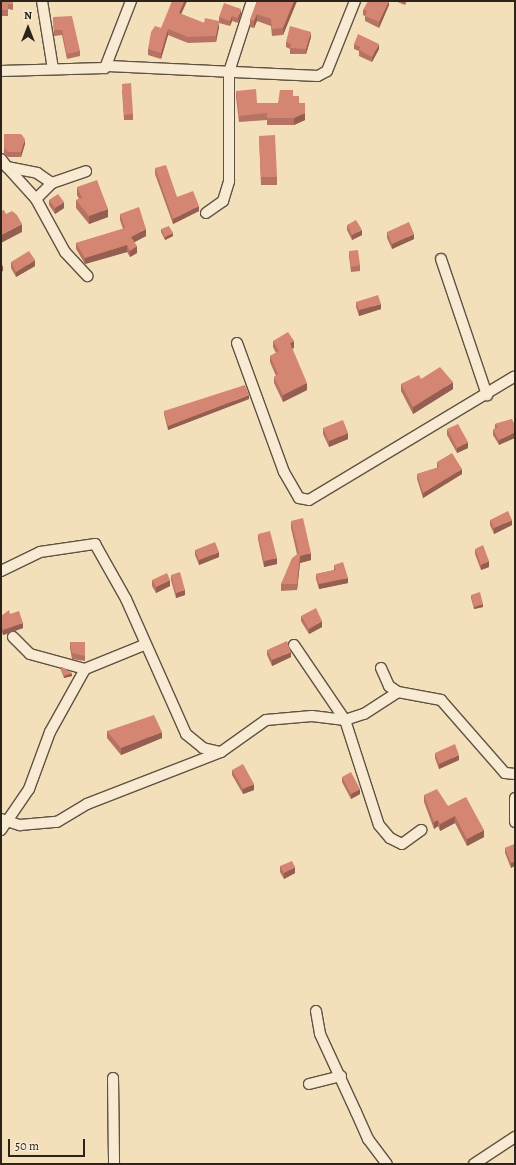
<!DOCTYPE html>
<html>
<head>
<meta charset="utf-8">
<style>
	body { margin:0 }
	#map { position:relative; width:516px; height:1165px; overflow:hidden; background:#f4dfbb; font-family:Alegreya,serif }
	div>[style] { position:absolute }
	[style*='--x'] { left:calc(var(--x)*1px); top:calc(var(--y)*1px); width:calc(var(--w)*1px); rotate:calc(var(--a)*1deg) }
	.roads { filter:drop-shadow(1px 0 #5e5343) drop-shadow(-1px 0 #5e5343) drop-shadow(0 1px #5e5343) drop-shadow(0 -1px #5e5343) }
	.minor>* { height:10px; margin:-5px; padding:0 5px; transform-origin:5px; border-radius:5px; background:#f8ead3 }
	.wall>* { inset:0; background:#b67363 }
	.shaded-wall>* { inset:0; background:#945e50 }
	.building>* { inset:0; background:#d48673 }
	span { translate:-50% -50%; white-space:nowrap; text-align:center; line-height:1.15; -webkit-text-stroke:4px #f8ead3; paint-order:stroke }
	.frame { position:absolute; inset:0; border:2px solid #2c241b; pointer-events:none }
	.north { position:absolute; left:8px; top:8px; width:40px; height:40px; -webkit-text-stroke:3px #f8ead3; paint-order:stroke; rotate:0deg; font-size:11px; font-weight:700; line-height:16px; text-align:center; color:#2c241b }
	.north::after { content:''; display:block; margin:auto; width:14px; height:18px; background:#2c241b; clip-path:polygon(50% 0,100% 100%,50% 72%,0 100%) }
	.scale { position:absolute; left:8px; top:1139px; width:77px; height:18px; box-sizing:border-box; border:2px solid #2c241b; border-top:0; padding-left:5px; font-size:12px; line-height:14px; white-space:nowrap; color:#2c241b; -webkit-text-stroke:3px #f8ead3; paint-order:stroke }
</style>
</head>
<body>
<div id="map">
	<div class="roads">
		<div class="minor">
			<div style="--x:42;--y:1;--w:69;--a:80.8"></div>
			<div style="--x:108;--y:66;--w:210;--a:2.7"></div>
			<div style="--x:318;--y:76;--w:10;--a:-29"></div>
			<div style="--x:327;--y:71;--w:75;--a:-68.2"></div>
			<div style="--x:1;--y:71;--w:104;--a:-1.7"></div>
			<div style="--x:105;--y:68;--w:72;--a:-68.8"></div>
			<div style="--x:1;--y:159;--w:10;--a:53"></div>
			<div style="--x:7;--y:167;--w:31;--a:11"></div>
			<div style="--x:37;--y:173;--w:18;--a:34"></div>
			<div style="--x:52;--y:183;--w:36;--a:-19"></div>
			<div style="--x:7;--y:167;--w:43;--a:47.8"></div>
			<div style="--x:36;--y:199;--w:60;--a:61.3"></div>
			<div style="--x:65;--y:252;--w:33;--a:47"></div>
			<div style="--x:36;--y:199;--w:23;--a:-45"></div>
			<div style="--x:206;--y:213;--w:21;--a:-35"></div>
			<div style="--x:223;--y:201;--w:21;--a:-73"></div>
			<div style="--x:229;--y:181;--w:109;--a:-90"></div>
			<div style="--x:229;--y:72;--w:75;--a:-72.1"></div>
			<div style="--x:441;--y:259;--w:144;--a:71.3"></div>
			<div style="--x:237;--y:343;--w:137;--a:70"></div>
			<div style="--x:284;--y:472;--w:30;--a:60"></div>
			<div style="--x:299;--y:498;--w:10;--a:11"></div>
			<div style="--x:309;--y:500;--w:240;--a:-31"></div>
			<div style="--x:1;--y:571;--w:43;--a:-26"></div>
			<div style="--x:40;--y:552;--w:56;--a:-8.3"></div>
			<div style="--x:95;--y:544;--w:63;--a:60.6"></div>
			<div style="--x:126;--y:599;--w:148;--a:66"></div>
			<div style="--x:186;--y:734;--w:22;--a:39"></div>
			<div style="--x:203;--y:748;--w:18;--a:13"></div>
			<div style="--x:13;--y:637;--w:24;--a:45"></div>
			<div style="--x:30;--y:654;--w:57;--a:15.3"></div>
			<div style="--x:294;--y:645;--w:91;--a:55.8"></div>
			<div style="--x:345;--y:720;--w:110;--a:72.1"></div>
			<div style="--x:379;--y:825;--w:17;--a:50"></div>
			<div style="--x:390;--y:838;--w:13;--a:27"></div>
			<div style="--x:402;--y:844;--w:24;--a:-36"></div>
			<div style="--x:381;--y:668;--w:20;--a:66"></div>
			<div style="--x:389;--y:686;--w:11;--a:34"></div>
			<div style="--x:515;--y:798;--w:24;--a:90"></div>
			<div style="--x:1;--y:819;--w:20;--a:18"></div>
			<div style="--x:20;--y:825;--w:37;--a:-5"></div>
			<div style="--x:57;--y:822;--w:35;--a:-31"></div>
			<div style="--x:87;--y:804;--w:144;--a:-21.2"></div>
			<div style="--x:221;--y:752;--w:55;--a:-35.4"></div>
			<div style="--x:266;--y:720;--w:46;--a:-5"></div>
			<div style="--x:312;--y:716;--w:33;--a:7"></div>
			<div style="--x:345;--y:720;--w:20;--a:-18"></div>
			<div style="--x:364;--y:714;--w:40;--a:-32.9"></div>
			<div style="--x:398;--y:692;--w:44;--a:10.5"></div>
			<div style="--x:441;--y:700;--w:97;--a:48.8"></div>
			<div style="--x:505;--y:773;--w:10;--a:6"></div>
			<div style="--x:1;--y:830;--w:50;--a:-55.7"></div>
			<div style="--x:29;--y:789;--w:61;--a:-69.8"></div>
			<div style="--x:50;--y:732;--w:72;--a:-60.9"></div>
			<div style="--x:85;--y:669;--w:64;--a:-22.1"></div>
			<div style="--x:316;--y:1011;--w:23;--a:80"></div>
			<div style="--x:320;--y:1034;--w:86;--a:65.2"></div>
			<div style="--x:356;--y:1112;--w:30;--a:66"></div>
			<div style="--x:368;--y:1139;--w:31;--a:53"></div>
			<div style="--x:113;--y:1078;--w:86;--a:89.3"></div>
			<div style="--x:309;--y:1084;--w:33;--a:-14"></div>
			<div style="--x:474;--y:1164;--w:49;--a:-33.4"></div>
		</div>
	</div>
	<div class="wall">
		<div style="clip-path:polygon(1px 1px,13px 1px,13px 10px,8px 9px,8px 16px,1px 16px)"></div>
		<div style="clip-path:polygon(187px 1px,181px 14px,204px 23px,219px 27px,216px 42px,188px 43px,168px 35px,161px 59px,148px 55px,148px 49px,161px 28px)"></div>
		<div style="clip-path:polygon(257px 1px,297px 1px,283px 35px,272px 36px,271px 26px,257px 21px,254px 28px,250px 27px,250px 20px)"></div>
		<div style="clip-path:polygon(389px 1px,389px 5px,379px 28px,365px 21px,365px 16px,363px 15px,363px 10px)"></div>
		<div style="clip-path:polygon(395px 1px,407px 1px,405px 5px)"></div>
		<div style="clip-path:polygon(241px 14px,238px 23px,232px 21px,230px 26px,219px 23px,219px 17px)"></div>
		<div style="clip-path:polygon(53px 17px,80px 51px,80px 56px,67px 59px,62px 35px,54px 36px)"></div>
		<div style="clip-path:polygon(311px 37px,306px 54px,290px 54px,290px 49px,286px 47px,286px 42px)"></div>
		<div style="clip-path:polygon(354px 44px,379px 49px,372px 62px,359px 56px,359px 51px,354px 49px)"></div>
		<div style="clip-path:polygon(122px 89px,133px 114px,133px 120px,124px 120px)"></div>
		<div style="clip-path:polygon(236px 91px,257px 103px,278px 103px,293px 96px,299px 103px,305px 120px,294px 125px,267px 125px,267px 120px,239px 122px,236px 97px)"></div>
		<div style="clip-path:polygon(4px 134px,25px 144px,21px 157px,8px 157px,4px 153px)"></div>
		<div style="clip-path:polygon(259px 136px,277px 177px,277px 185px,261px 185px)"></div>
		<div style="clip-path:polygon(155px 168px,177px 197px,199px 211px,173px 224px,155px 174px)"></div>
		<div style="clip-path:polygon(77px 187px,108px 217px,89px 224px,76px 208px,76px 200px,79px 199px,77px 195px)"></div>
		<div style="clip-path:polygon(49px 200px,64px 208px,55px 214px,49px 205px)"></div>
		<div style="clip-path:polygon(120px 214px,146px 236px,134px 242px,137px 253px,130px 257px,127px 252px,85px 264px,76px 249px,76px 243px,123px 229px,120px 220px)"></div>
		<div style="clip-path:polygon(347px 225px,362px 235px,352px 240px,347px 230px)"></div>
		<div style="clip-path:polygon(161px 229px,173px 236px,165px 240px,161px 232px)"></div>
		<div style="clip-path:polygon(387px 232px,414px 239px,392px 249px,387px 238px)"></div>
		<div style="clip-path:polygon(349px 251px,360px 265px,360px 271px,351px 272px,349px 256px)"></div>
		<div style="clip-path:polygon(11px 262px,35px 266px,16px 277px,11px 268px)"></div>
		<div style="clip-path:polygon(356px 302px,381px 309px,359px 316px,356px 307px)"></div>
		<div style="clip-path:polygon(273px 341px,294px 348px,292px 348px,307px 390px,283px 402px,274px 383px,274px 377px,276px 376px,270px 362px,270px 356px,276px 353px,273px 347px)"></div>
		<div style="clip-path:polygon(421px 379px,453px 389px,413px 414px,401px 391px,401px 384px)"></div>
		<div style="clip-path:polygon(249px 399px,168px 430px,164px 414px,164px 411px)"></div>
		<div style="clip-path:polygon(512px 419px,499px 445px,493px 435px,493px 430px,495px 428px,495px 424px)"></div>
		<div style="clip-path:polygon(323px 428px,348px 439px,329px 447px,323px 434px)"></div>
		<div style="clip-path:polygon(447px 429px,468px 448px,457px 453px,447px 435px)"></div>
		<div style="clip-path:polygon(437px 462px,462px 474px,423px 498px,417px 479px,417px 474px,437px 468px)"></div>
		<div style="clip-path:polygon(490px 520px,512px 525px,494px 534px,490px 525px)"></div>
		<div style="clip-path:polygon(291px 521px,311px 560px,300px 563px,297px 590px,281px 591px,281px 584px,297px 554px,291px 528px)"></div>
		<div style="clip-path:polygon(258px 534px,277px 564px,264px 567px,258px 539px)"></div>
		<div style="clip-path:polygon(475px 549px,489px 567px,481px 570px,475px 554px)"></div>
		<div style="clip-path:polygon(195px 550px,219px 557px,199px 565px,195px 555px)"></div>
		<div style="clip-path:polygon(334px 565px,348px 583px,319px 589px,316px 579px,316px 574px,334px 570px)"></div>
		<div style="clip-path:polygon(171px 575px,185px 595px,176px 598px,171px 580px)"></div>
		<div style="clip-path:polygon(152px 580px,170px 586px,156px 593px,152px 586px)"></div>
		<div style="clip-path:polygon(471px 595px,483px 607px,474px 609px,471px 598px)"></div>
		<div style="clip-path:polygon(10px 614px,23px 628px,3px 635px,1px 630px,1px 616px)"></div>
		<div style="clip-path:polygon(301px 616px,322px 627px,309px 634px,301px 621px)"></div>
		<div style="clip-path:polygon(70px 642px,85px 642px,85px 661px,72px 659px,70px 648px)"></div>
		<div style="clip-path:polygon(267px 650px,291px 657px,272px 666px,267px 655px)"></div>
		<div style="clip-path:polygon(61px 667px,72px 676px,64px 678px,61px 670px)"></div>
		<div style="clip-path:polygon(107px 731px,162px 738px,121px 755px,107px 738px)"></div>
		<div style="clip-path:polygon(435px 753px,459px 760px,439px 769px,435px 758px)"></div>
		<div style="clip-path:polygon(232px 770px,254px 790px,243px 794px,232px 775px)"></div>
		<div style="clip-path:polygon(342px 777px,360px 794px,351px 799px,342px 782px)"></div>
		<div style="clip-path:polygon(424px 795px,448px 806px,484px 837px,467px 846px,455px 823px,440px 831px,438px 826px,434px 829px,424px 802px)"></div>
		<div style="clip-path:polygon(515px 844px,511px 868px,505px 853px,505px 848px)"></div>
		<div style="clip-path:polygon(280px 866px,295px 873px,284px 879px,280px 872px)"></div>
	</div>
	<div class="shaded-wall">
		<div style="clip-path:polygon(184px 1px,187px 1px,179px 19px,179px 13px)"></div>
		<div style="clip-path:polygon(294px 1px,297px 1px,283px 35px,283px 28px)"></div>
		<div style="clip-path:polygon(389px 1px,389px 5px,379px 28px,379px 22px)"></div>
		<div style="clip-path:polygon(241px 9px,241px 14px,238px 23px,238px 18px)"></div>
		<div style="clip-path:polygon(257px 14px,257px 21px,254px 28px,254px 21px)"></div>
		<div style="clip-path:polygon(232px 16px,232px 21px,230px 26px,230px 21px)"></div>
		<div style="clip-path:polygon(219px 21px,219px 27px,216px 42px,216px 36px)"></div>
		<div style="clip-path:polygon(168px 29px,168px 35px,161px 59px,161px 53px)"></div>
		<div style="clip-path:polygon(311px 32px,311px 37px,306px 54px,306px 49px)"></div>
		<div style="clip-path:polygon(379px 44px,379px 49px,372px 62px,372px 57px)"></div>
		<div style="clip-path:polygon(305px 113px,305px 120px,294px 125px,294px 118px)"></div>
		<div style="clip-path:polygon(25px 139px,25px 144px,21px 157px,21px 152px)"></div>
		<div style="clip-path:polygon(64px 202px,64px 208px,55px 214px,55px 208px)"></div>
		<div style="clip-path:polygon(199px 206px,199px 211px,173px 224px,173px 219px)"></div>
		<div style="clip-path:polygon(108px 209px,108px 217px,89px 224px,89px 216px)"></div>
		<div style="clip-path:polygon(22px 224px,22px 232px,1px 243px,1px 235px)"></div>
		<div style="clip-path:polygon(146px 229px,146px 236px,131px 244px,131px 237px)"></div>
		<div style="clip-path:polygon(362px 230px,362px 235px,352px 240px,352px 235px)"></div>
		<div style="clip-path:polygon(173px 233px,173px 236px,165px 240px,165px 237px)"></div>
		<div style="clip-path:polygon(414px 234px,414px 239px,392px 249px,392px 244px)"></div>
		<div style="clip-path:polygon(127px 245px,127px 252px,85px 264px,85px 258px)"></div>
		<div style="clip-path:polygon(137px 246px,137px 253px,130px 257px,130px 251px)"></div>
		<div style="clip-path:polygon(35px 260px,35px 266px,16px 277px,16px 272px)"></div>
		<div style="clip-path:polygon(3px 266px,3px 271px,1px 272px,1px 267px)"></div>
		<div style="clip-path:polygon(381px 304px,381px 309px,359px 316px,359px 310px)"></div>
		<div style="clip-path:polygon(294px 341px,294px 348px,290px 350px,290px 343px)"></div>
		<div style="clip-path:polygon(453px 382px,453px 389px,413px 414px,413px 407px)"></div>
		<div style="clip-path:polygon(307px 383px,307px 390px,283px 402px,283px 395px)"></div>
		<div style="clip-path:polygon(249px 395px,249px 399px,168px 430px,168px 426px)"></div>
		<div style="clip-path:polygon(515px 432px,515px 438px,499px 445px,499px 440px)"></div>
		<div style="clip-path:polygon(348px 433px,348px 439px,329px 447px,329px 441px)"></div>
		<div style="clip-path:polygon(468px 442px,468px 448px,457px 453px,457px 448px)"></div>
		<div style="clip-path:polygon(462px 469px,462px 474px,423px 498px,423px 493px)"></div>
		<div style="clip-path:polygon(512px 520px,512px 525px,494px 534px,494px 528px)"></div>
		<div style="clip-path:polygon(219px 552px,219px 557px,199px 565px,199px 560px)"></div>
		<div style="clip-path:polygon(311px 553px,311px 560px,300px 563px,297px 590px,297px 584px,300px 556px)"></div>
		<div style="clip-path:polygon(277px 558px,277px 564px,264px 567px,264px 561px)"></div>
		<div style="clip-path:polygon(489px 561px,489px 567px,481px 570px,481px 565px)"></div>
		<div style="clip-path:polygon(348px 578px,348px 583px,319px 589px,319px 584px)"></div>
		<div style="clip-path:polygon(170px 580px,170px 586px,156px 593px,156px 587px)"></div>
		<div style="clip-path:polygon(185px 590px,185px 595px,176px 598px,176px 593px)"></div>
		<div style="clip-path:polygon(483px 604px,483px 607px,474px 609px,474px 607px)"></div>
		<div style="clip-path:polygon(322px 621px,322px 627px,309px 634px,309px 629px)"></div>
		<div style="clip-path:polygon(23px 623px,23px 628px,3px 635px,3px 630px)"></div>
		<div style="clip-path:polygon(291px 652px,291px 657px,272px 666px,272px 660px)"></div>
		<div style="clip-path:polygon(72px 673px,72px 676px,64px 678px,64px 676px)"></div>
		<div style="clip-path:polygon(162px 732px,162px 738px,121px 755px,121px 748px)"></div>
		<div style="clip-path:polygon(459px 755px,459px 760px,439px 769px,439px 764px)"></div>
		<div style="clip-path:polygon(254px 784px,254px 790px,243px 794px,243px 789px)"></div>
		<div style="clip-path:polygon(360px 789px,360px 794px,351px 799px,351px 794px)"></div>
		<div style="clip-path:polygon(455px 816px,455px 823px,440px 831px,440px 824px)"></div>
		<div style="clip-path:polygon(438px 820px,438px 826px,434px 829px,434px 822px)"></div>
		<div style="clip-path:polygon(484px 830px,484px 837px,467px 846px,467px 839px)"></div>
		<div style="clip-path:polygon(515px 861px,515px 866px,511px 868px,511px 863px)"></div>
		<div style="clip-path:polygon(295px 867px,295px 873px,284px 879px,284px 873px)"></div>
	</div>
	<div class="building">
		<div style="clip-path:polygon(1px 1px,13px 1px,13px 4px,8px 4px,8px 10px,1px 10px)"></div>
		<div style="clip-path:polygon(172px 1px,184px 1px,179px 13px,204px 23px,205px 18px,219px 21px,216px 36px,188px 37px,168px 29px,161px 53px,148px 49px,151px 32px,155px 26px,161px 28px)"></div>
		<div style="clip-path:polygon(257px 1px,294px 1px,283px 28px,272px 29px,271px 19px,257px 14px,254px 21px,250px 20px)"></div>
		<div style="clip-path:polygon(368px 1px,389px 1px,379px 22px,365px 16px,367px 11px,363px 10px)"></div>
		<div style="clip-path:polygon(224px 3px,241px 9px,238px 18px,232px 16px,230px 21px,219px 17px)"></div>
		<div style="clip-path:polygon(72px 16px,80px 51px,67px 54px,62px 30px,54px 30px,53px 17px)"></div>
		<div style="clip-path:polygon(290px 26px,311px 32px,306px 49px,290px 48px,291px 44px,286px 42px)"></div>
		<div style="clip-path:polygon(358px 34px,379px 44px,372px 57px,359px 50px,360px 47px,354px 44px)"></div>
		<div style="clip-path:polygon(131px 83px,133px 114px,124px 115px,122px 84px)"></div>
		<div style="clip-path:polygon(256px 89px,257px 103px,278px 103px,280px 90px,293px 90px,293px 96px,299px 96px,299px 103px,305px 103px,305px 113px,294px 118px,267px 118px,267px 113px,239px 116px,236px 91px)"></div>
		<div style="clip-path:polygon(4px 134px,21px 134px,25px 139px,21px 152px,8px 152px,4px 148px)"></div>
		<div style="clip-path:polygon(275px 135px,277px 177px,261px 177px,259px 136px)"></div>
		<div style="clip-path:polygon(166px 165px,177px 197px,193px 191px,199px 206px,173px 219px,155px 168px)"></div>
		<div style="clip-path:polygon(97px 180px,108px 209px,89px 216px,76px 200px,82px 198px,77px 187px)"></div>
		<div style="clip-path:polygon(58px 194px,64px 202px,55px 208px,49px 200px)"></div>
		<div style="clip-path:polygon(139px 207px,146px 229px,131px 237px,137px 246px,130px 251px,127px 245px,85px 258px,76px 243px,125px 228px,120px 214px)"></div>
		<div style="clip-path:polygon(4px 210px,6px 214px,12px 211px,17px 215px,22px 224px,1px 235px,1px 211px)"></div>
		<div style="clip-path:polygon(356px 220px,362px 230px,352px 235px,347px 225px)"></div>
		<div style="clip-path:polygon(409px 222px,414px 234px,392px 244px,387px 232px)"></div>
		<div style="clip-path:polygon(169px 226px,173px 233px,165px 237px,161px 229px)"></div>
		<div style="clip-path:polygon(358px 250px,360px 265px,351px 267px,349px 251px)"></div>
		<div style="clip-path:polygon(29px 251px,35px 260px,16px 272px,11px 262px)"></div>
		<div style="clip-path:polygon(1px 262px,3px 266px,1px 267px)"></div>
		<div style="clip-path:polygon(378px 295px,381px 304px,359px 310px,356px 302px)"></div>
		<div style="clip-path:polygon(288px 332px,294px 341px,290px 343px,307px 383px,283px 395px,274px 377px,278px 374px,270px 356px,279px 351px,273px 341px)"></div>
		<div style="clip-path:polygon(440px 367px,453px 382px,413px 407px,401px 384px,419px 375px,421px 379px)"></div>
		<div style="clip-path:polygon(245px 385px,249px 395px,168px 426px,164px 411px)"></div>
		<div style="clip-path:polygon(512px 419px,515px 425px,515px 432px,499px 440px,493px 430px,498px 427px,495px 424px)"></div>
		<div style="clip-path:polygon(343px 420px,348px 433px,329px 441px,323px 428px)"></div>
		<div style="clip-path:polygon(458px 424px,468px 442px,457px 448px,447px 429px)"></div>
		<div style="clip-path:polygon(452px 453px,462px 469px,423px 493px,417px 474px,439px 467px,437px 462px)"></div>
		<div style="clip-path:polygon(508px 511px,512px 520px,494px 528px,490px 520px)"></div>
		<div style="clip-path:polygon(303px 518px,311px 553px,300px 556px,297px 584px,281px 584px,292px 558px,299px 553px,291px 521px)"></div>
		<div style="clip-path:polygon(270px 531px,277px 558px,264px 561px,258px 534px)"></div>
		<div style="clip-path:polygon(215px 542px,219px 552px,199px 560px,195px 550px)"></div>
		<div style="clip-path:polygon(483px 545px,489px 561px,481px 565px,475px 549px)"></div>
		<div style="clip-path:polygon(343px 562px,348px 578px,319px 584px,316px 574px,336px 570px,334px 565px)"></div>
		<div style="clip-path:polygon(180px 572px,185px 590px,176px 593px,171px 575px)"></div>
		<div style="clip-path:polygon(167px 573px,170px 580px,156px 587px,152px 580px)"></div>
		<div style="clip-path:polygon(480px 592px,483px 604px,474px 607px,471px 595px)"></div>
		<div style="clip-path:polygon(316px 608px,322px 621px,309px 629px,301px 616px)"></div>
		<div style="clip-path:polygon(9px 610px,10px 614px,19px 611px,23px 623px,3px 630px,1px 625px,1px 616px)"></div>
		<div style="clip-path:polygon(287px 641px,291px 652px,272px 660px,267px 650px)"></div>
		<div style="clip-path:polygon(70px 642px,85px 642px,85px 656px,72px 653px)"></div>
		<div style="clip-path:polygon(61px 667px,62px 667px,72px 673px,64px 676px)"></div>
		<div style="clip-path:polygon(154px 715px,162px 732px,121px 748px,107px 731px)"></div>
		<div style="clip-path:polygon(455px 744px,459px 755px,439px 764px,435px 753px)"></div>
		<div style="clip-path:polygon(243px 764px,254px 784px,243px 789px,232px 770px)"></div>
		<div style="clip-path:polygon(351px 772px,360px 789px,351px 794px,342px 777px)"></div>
		<div style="clip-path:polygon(437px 789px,448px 806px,466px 797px,484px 830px,467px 839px,455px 816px,440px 824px,438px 820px,434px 822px,424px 795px)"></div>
		<div style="clip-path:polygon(515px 844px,515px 861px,511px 863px,505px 848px)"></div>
		<div style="clip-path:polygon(292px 861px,295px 867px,284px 873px,280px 866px)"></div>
	</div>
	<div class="frame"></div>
	<div class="north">N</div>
	<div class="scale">50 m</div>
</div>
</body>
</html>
